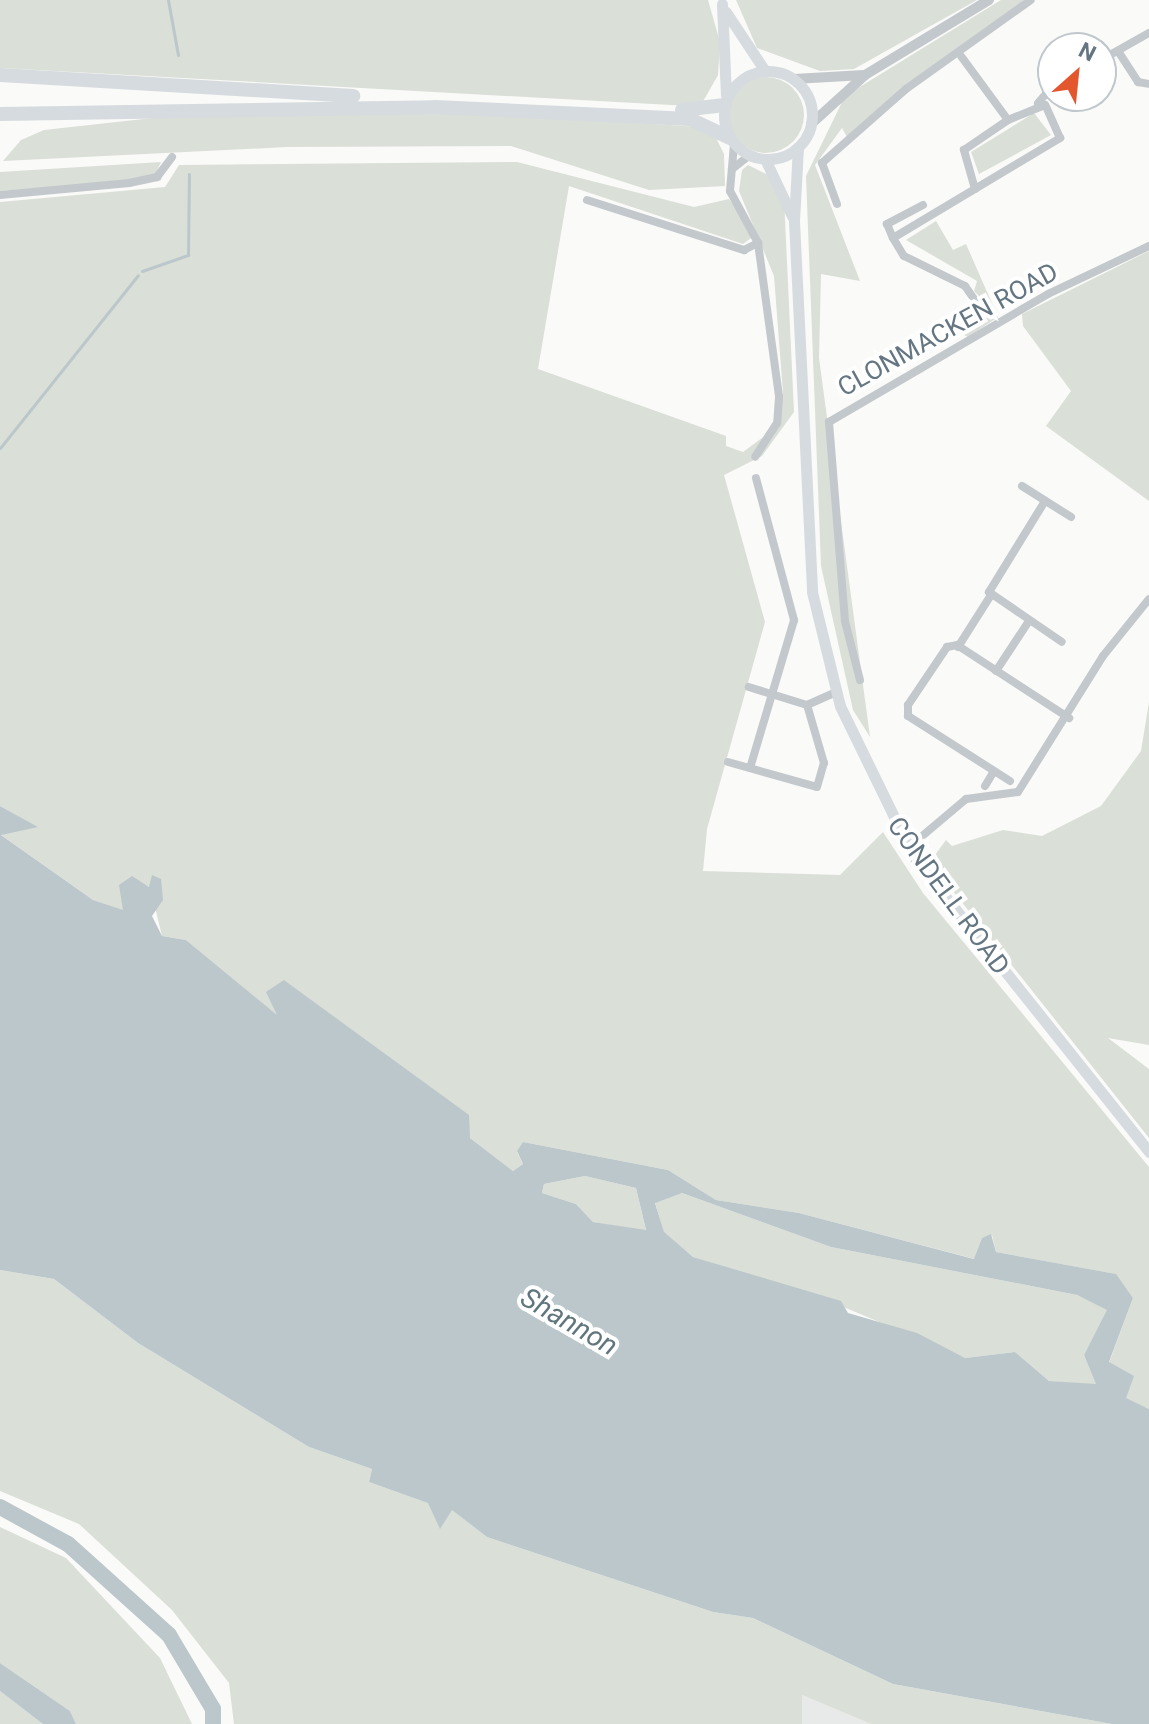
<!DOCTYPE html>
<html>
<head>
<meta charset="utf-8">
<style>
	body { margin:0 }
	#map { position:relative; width:1149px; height:1724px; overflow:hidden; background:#fafaf8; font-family:Roboto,sans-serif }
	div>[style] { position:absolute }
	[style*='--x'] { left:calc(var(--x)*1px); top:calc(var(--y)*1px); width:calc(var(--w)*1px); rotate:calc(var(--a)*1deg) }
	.built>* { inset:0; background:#e8e9e9 }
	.green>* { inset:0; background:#dadfd7 }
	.round { border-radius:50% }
	.water>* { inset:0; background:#bbc7cb }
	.stream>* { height:3px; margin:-1.5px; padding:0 1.5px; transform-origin:1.5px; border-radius:1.5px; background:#bbc7cb }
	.river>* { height:16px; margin:-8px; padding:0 8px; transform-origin:8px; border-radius:8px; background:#bbc7cb }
	.minor>* { height:8px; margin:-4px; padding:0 4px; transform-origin:4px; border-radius:4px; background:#c3c8cc }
	.tertiary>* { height:10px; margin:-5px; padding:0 5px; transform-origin:5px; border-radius:5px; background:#c3c8cc }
	.secondary>* { height:11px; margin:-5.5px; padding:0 5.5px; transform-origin:5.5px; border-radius:5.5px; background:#d6dbdf }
	.secondary>.ring { margin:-5.5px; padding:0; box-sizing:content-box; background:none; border:11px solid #d6dbdf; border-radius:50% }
	.trunk>* { height:14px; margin:-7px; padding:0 7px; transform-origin:7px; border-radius:7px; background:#d6dbdf }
	span { translate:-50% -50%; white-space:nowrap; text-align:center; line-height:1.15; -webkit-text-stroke:8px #fff; paint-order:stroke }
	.street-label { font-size:26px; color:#657683 }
	.water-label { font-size:28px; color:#60757c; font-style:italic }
	.north { position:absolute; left:1037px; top:32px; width:80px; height:80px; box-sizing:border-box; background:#fff; border:2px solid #c1c8cd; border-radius:50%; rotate:27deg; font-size:22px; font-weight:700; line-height:32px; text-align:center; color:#657683 }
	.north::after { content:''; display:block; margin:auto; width:28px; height:36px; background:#e4572e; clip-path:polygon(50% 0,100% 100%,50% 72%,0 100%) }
</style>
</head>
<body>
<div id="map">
	<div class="built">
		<div style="clip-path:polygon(802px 1695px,871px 1724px,802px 1724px)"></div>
	</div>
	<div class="green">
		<div style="clip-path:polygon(0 0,708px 0,720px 42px,718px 75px,701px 105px,689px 106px,0 68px)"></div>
		<div style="clip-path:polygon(736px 0,977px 0,854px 69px,820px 71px,757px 48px)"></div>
		<div style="clip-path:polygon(1001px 0,1024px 0,847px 137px,842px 128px,815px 165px,860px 281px,821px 274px,819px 358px,870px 737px,853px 710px,821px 566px,806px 176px,845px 96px)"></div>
		<div class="round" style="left:728px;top:77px;width:76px;height:76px"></div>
		<div style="clip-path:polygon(465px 112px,700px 127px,714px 134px,724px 154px,725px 186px,649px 190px,511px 146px,287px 147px,3px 161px,21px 140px,44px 130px,189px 114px)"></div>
		<div style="clip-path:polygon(1034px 113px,1051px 135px,979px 174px,971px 152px)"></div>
		<div style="clip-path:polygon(161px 162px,155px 175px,119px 182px,0 191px,0 172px)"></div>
		<div style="clip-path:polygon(517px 162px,694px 207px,729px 199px,748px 225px,751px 238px,743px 244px,569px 186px,538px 369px,726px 436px,726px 446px,743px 452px,778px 426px,783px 393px,774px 276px,739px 191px,742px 170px,748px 165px,770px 176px,784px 198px,794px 412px,762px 456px,724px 475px,765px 622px,707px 829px,703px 871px,840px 875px,883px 832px,923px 893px,1149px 1167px,1149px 1409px,1125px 1398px,1109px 1363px,1133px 1298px,1115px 1274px,996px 1252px,992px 1235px,982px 1238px,975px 1259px,799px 1213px,716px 1200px,668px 1170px,523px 1142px,517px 1152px,523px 1164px,513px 1171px,470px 1138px,418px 1078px,285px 981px,279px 1017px,186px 940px,162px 936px,150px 887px,140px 883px,124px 911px,93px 900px,0 834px,37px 827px,0 806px,0 202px,165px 187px,179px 165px)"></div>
		<div style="clip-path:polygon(936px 221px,953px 250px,966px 244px,998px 317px,968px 337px,957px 331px,969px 310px,982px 312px,987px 304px,974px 291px,977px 281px,906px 240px)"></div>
		<div style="clip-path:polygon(1149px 251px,1149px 501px,1046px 426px,1071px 391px,1023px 326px,1022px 314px)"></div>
		<div style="clip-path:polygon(1149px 702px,1149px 1045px,1108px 1038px,1149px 1069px,1149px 1138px,930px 862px,946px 840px,952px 846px,1003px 830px,1042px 836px,1101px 806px,1141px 751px)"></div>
		<div style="clip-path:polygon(585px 1176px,636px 1188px,646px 1231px,593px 1222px,576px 1204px,542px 1193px,544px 1184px)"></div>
		<div style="clip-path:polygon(682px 1193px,831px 1247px,1077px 1295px,1108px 1310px,1084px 1355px,1097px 1385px,1049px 1381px,1015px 1352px,965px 1358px,815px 1295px,693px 1257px,664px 1233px,655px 1202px)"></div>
		<div style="clip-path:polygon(0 1270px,54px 1279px,138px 1343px,309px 1447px,372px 1469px,369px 1482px,429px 1503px,440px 1528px,451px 1509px,487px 1537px,713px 1612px,753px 1618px,893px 1684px,1112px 1724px,871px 1724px,802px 1695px,802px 1724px,234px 1724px,229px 1683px,172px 1610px,79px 1524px,0 1491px)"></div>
		<div style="clip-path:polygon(0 1527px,66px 1558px,160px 1658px,192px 1724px,76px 1724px,70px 1711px,0 1663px)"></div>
		<div style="clip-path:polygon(0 1691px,42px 1723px,43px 1724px,0 1724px)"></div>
	</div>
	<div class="water">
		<div style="clip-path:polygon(evenodd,0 806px,38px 827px,1px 835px,93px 900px,123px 910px,119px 885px,132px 876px,149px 887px,152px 875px,161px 879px,163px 900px,152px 916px,162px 936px,186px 940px,277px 1015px,266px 992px,284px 980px,469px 1115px,470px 1138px,513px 1171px,523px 1164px,517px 1151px,523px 1142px,668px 1170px,716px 1200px,799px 1213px,974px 1259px,982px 1238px,991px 1234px,996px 1252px,1116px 1274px,1133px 1298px,1109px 1362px,1134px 1376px,1126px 1398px,1149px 1409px,1149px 1724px,1112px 1724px,893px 1684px,753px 1618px,713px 1612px,487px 1537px,452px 1510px,440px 1529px,428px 1503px,369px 1482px,372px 1469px,309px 1447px,138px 1343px,54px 1279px,0 1270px,0 806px,585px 1176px,636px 1188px,646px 1230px,593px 1222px,576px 1204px,542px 1193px,544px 1184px,585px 1176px,0 806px,682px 1193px,831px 1247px,1077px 1295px,1107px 1310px,1084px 1355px,1096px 1384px,1049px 1381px,1015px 1352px,965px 1358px,917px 1333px,848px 1313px,841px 1301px,693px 1257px,664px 1232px,655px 1203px,682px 1193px)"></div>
		<div style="clip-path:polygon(0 1663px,70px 1711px,76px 1724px,43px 1724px,0 1691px)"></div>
	</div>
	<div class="stream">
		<div style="--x:168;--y:0;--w:56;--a:79.7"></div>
		<div style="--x:142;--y:271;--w:49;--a:-19.2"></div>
		<div style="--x:188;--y:255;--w:81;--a:-89.3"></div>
		<div style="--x:0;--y:448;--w:221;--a:-51.4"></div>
	</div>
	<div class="river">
		<div style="--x:0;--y:1507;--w:77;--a:28.6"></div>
		<div style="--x:68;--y:1544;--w:136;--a:42"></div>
		<div style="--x:169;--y:1635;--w:86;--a:59.3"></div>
		<div style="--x:213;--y:1709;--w:15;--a:90"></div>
	</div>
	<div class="minor">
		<div style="--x:1118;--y:51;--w:37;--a:57"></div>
		<div style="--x:1138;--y:82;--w:11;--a:10"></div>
		<div style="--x:1101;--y:60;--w:55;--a:-29.4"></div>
		<div style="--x:1038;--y:103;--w:23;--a:-49"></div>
		<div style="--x:734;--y:144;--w:47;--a:94.9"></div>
		<div style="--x:730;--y:191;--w:59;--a:61.7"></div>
		<div style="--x:758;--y:243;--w:155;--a:82.2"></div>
		<div style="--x:779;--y:397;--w:26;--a:94"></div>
		<div style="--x:777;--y:423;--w:40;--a:122.9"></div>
		<div style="--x:732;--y:169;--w:23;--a:-38"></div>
		<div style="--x:975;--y:189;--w:41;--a:-105.8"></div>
		<div style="--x:964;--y:150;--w:53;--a:-34.3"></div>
		<div style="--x:0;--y:195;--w:130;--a:-5.3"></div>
		<div style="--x:129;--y:183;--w:29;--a:-12"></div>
		<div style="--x:157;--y:177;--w:25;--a:-53"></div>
		<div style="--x:587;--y:200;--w:165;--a:17.7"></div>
		<div style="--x:744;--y:250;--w:16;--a:-27"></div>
		<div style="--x:837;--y:204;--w:44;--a:-110.1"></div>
		<div style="--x:822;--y:163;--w:112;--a:-41.4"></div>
		<div style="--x:906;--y:89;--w:153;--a:-35.5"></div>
		<div style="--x:923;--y:205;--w:41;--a:152.2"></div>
		<div style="--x:887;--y:224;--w:15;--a:67"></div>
		<div style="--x:893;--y:238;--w:21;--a:59"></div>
		<div style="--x:904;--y:256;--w:68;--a:26.2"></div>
		<div style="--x:965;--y:286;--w:21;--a:55"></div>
		<div style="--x:893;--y:238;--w:195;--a:-30.9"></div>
		<div style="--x:1060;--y:138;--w:36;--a:-114"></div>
		<div style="--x:1045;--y:105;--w:40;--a:158"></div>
		<div style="--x:1008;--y:120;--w:79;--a:-126.3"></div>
		<div style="--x:1022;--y:486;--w:58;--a:32.3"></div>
		<div style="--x:1045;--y:501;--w:107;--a:121.6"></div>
		<div style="--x:989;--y:592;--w:88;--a:34.4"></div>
		<div style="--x:958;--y:647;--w:62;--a:-57.6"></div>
		<div style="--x:996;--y:671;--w:60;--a:-56.6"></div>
		<div style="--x:860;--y:680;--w:61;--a:-104.3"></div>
		<div style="--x:845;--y:621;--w:200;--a:-94.6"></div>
		<div style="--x:829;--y:422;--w:254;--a:-30.3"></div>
		<div style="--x:1048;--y:294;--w:112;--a:-25.4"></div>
		<div style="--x:807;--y:705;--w:32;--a:-24"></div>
		<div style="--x:728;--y:762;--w:92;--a:15.7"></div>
		<div style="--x:817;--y:787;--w:25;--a:-74"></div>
		<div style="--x:824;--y:763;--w:60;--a:-106.3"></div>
		<div style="--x:807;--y:705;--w:61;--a:-162.8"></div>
		<div style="--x:750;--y:768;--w:154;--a:-73.4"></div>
		<div style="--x:794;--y:620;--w:147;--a:-105"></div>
		<div style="--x:1010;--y:781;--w:121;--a:-147.5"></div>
		<div style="--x:908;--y:716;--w:11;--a:-90"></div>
		<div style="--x:908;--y:705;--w:70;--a:-56.1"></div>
		<div style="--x:947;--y:647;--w:10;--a:-11"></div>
		<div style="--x:957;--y:645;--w:134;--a:33.1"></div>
		<div style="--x:985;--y:786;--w:17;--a:-59"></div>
		<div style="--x:908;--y:848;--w:76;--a:-40.2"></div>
		<div style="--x:966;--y:799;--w:52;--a:-7.7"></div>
		<div style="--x:1018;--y:792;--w:160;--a:-58"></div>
		<div style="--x:1103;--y:656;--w:73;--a:-51.1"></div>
	</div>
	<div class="tertiary">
		<div style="--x:794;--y:79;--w:70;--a:-3.3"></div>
		<div style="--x:811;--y:124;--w:73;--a:-42.2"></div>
		<div style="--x:865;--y:75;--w:145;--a:-31.2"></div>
	</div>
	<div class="secondary">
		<div style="--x:722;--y:4;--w:91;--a:87.5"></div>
		<div style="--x:726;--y:12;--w:71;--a:56.5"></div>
		<div class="ring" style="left:724px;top:71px;width:77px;height:77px"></div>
		<div style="--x:798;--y:147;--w:74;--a:93.1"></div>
		<div style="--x:794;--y:221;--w:371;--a:87.2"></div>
		<div style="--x:812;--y:592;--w:117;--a:76.2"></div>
		<div style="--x:840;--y:706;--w:167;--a:64"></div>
		<div style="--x:913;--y:856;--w:379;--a:51.4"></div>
		<div style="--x:765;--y:159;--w:63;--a:64.7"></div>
	</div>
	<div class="trunk">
		<div style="--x:0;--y:75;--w:354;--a:3.4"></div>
		<div style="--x:682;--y:110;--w:43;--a:-6.6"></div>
		<div style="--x:0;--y:114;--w:435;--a:-0.9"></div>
		<div style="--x:435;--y:107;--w:255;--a:2.7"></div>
		<div style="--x:690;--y:119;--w:44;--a:25.4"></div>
	</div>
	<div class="street-label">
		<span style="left:948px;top:330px;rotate:-29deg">CLONMACKEN ROAD</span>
		<span style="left:948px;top:896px;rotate:54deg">CONDELL ROAD</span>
	</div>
	<div class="water-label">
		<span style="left:569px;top:1322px;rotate:30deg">Shannon</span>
	</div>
	<div class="north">N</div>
</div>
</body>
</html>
